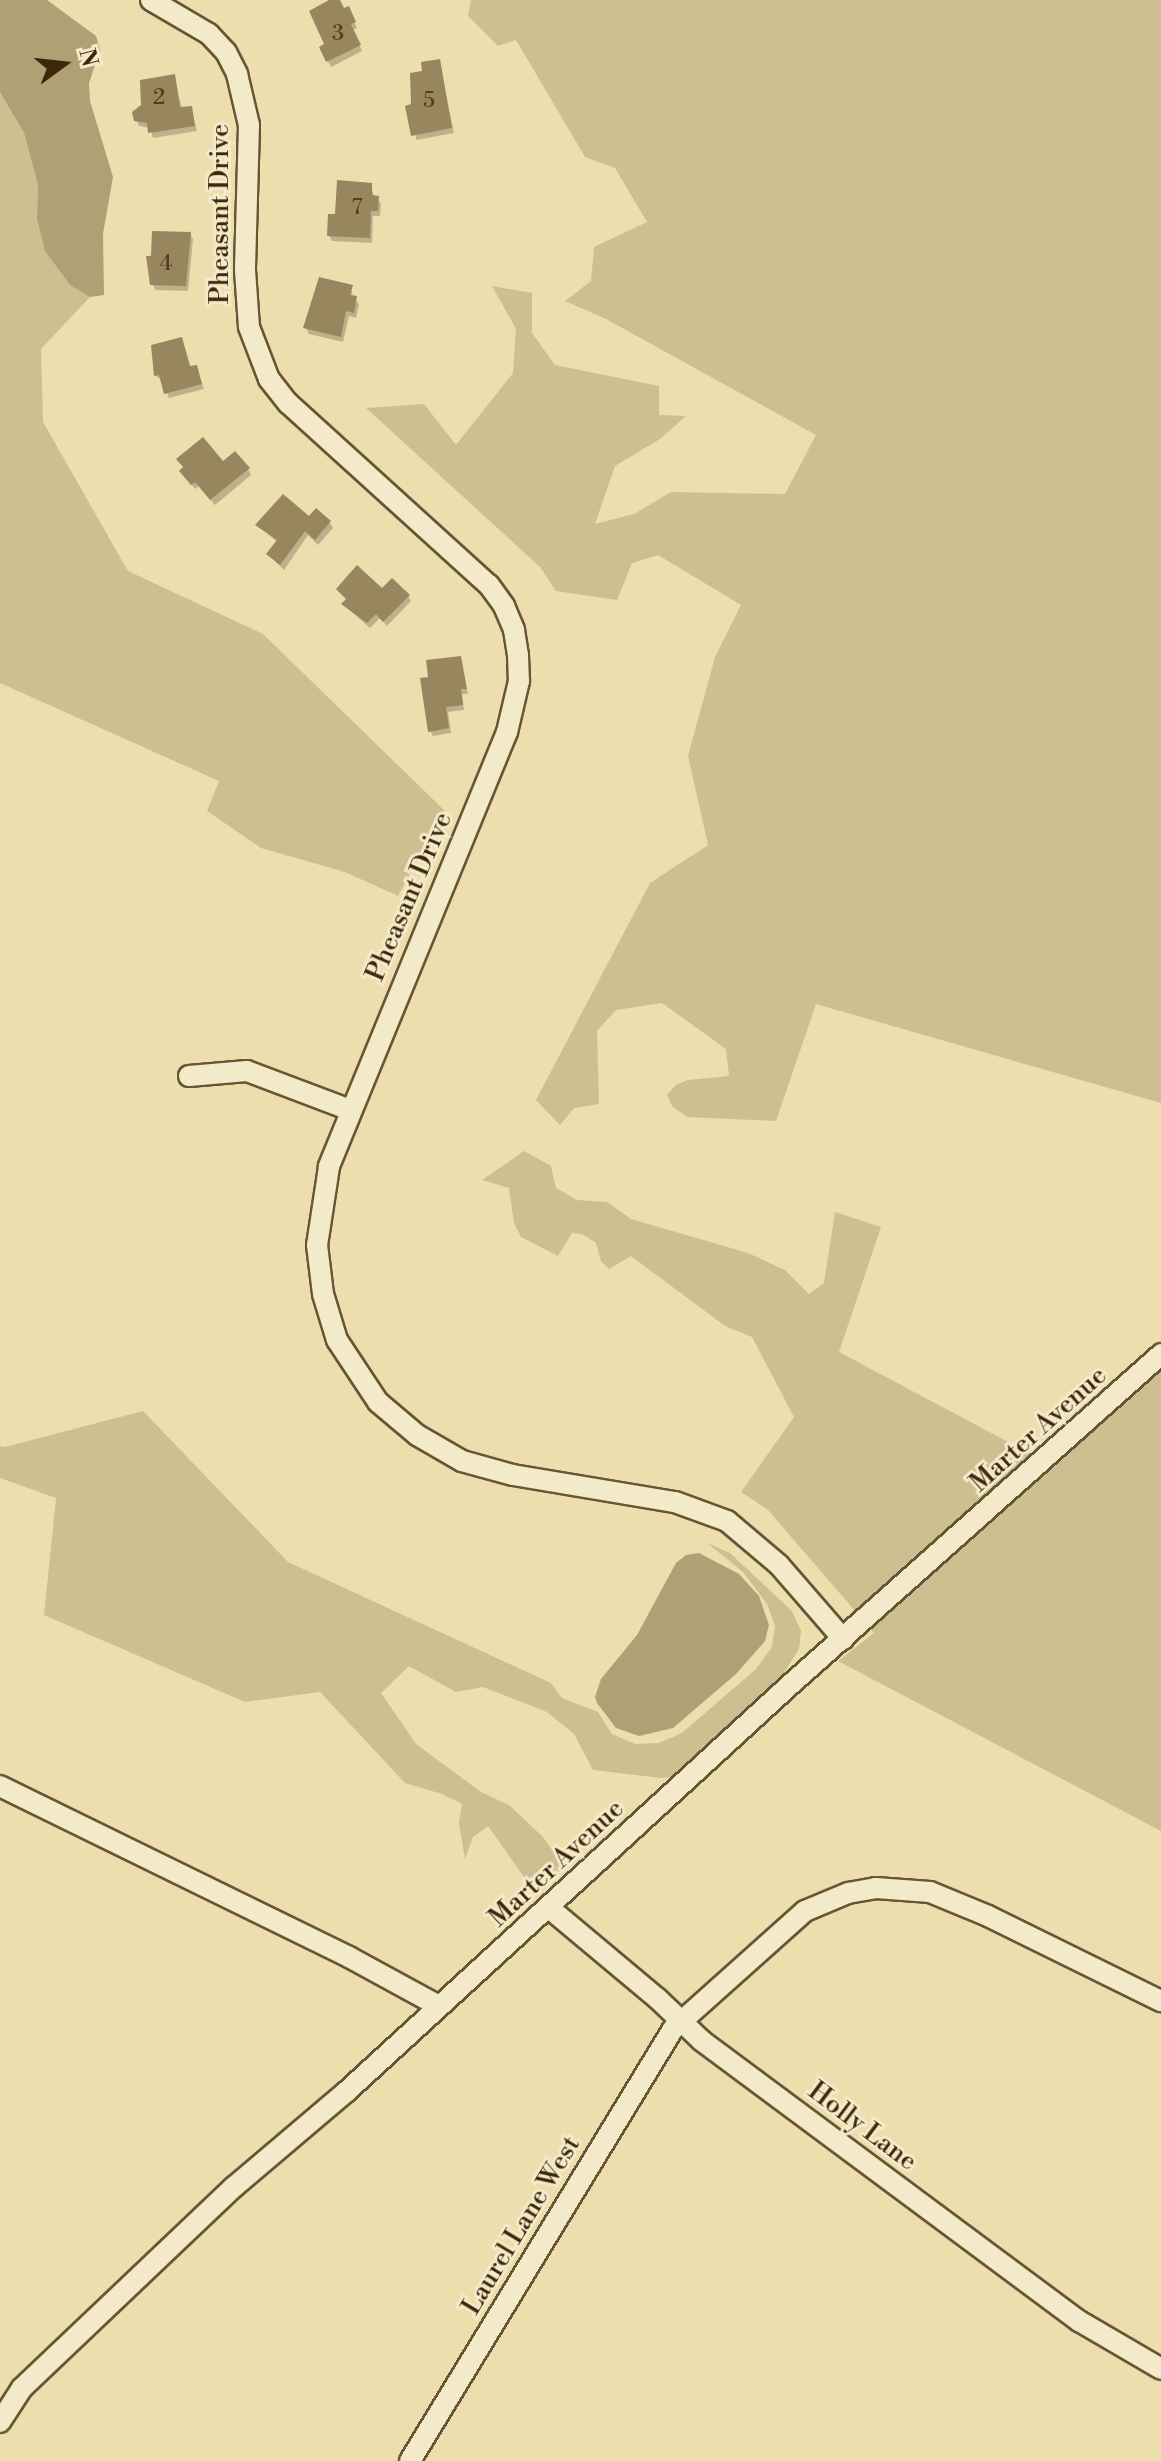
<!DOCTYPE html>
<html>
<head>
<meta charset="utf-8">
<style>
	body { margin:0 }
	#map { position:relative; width:1161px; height:2461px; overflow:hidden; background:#ecdead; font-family:"Libre Bodoni",serif }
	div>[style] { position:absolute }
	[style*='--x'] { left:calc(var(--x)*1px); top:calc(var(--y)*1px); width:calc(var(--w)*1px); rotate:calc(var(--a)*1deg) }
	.green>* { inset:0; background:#cebf91 }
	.water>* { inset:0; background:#b0a076 }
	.shadow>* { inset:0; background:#0003 }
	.building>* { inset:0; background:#98865f }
	.roads { filter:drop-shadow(2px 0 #685533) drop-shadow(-2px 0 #685533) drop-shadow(0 2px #685533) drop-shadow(0 -2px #685533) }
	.minor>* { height:20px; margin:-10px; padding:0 10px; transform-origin:10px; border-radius:10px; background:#f3eaca }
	span { translate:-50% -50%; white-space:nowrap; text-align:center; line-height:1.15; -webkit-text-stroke:6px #f3eaca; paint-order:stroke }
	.number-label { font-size:22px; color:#533f1f }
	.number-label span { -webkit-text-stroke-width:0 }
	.street-label { font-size:26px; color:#3c270a }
	.north { position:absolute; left:24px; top:24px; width:80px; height:80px; -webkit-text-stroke:6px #f3eaca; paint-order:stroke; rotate:75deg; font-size:22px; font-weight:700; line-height:32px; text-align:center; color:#3c270a }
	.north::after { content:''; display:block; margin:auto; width:28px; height:36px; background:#3c270a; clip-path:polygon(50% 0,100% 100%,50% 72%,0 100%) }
</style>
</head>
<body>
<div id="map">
	<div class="green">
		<div style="clip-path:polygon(471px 0,1161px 0,1161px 1103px,816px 1004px,776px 1121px,687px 1117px,672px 1106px,667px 1095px,676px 1085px,688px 1080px,729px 1076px,726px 1049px,662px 1003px,616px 1010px,597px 1031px,599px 1104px,574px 1108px,560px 1125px,536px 1100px,650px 883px,708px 845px,688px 756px,715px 657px,741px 605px,658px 555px,632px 563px,617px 600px,556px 591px,540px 567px,366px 408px,424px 404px,456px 445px,513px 373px,516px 329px,492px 286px,532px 293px,532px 333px,555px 365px,659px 386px,659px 415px,686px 416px,660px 439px,615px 466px,595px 524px,634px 514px,671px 492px,785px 494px,816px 435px,606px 319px,565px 301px,591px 281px,594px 247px,647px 222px,615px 168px,585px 157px,516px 40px,498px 46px,468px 16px)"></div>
		<div style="clip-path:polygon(0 92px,24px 133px,38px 185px,37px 219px,71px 286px,90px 297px,41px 349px,43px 422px,128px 571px,263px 634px,444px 810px,398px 896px,345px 872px,261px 848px,207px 811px,219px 781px,0 683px)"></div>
		<div style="clip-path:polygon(524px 1151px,551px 1166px,556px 1188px,577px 1200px,607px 1202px,631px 1219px,748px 1253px,785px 1270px,809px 1294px,824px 1283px,835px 1212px,881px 1227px,839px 1352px,1044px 1461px,1161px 1357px,1161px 1831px,838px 1661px,874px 1633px,768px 1510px,741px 1492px,794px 1417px,752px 1337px,725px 1326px,631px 1256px,609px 1269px,601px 1261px,596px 1243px,582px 1234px,572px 1233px,558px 1256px,521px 1237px,514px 1223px,509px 1188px,482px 1180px)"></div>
		<div style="clip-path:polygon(143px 1411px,288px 1562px,551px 1683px,562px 1698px,598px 1712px,612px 1734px,635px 1744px,659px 1743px,682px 1733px,756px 1669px,772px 1647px,775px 1626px,767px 1604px,743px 1572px,707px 1543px,730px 1553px,792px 1611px,801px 1631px,799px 1649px,782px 1676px,673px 1777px,661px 1778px,593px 1770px,574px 1734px,547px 1712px,483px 1687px,456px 1692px,409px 1666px,381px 1693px,416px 1744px,481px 1792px,509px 1805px,543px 1837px,564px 1866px,534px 1891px,488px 1826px,473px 1837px,465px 1859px,459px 1823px,462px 1804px,442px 1794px,405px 1783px,320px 1692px,245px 1702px,44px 1615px,56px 1498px,0 1478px,0 1446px,5px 1447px)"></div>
	</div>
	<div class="water">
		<div style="clip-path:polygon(0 0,47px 0,96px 36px,100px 50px,89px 83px,90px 101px,113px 177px,103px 234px,104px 295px,90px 297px,71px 286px,45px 251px,37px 219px,38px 185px,24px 133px,0 92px)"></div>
		<div style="clip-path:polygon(699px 1553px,739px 1574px,759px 1596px,769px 1625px,765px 1641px,736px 1674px,673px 1728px,639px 1736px,616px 1728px,597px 1703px,595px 1697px,601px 1679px,637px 1635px,676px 1563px,686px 1555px)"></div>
	</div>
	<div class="shadow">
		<div style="clip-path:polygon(334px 0,339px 0,344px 11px,351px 14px,357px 28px,352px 30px,362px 51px,331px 67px,321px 48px,327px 45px)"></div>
		<div style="clip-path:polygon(439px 61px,454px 133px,416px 140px,413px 106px,424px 72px)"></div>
		<div style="clip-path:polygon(174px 76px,182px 109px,191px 108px,197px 131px,153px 138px,150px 128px,139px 126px,136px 120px)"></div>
		<div style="clip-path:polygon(371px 185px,374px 197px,381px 203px,380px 216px,373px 216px,372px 243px,332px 241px,329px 235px,337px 216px)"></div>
		<div style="clip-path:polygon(190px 234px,193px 239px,188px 291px,156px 290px,152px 284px)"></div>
		<div style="clip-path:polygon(351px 286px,353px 297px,359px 304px,356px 318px,349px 316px,343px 342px,309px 334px,306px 328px)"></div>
		<div style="clip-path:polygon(181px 339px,191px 368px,196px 367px,204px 389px,169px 398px,162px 380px,156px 376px,153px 346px)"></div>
		<div style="clip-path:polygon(223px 464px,248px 469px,251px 475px,215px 505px,199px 486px,195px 489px,185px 477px)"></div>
		<div style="clip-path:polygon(309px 519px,330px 523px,333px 528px,318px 545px,308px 535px,284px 570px,268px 554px,278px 543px,258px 525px)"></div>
		<div style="clip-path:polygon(382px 591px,408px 596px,411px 601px,387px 626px,380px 618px,370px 628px,344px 605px)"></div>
		<div style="clip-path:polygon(460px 658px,468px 694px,462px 694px,464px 710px,448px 712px,451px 733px,433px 736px,430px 731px,430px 679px)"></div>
	</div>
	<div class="building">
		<div style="clip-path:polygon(329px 0,340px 0,344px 8px,349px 6px,356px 22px,351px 24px,361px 45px,326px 62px,319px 47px,324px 44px,309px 11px)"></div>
		<div style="clip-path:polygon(440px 59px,452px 128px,411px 136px,405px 106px,411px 104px,410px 73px,422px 71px,421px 62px)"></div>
		<div style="clip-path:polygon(175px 74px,180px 107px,192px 106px,195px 126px,148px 133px,147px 123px,134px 121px,132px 112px,141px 105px,140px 80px)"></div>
		<div style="clip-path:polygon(337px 180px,372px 183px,372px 195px,379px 196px,378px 211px,371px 211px,370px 238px,327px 236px,328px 214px,335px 214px)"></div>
		<div style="clip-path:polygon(152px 231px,191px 232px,186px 286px,150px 285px,146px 256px,151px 256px)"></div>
		<div style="clip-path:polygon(319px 277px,353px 285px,350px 295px,357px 296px,354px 313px,346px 311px,341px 337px,303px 328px)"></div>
		<div style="clip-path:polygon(182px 337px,190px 366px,197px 365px,202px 384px,164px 394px,159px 375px,154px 376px,151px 345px)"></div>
		<div style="clip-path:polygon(203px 437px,223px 461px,235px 451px,250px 468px,210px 500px,195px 482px,191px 485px,179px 471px,183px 467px,176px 459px)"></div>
		<div style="clip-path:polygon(283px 494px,309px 516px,316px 508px,331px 521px,315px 540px,305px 531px,280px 565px,266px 554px,277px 540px,255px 525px)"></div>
		<div style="clip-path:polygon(357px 565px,382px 588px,392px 578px,410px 595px,383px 622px,376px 614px,367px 623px,341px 604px,346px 599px,336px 589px)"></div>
		<div style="clip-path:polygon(461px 656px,467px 689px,461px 689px,463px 705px,446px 707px,449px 728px,428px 732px,420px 678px,428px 677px,426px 660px)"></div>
	</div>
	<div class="roads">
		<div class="minor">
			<div style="--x:151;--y:0;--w:67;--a:30.4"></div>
			<div style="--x:209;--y:34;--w:25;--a:47"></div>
			<div style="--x:226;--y:52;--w:25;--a:63"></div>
			<div style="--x:237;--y:74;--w:52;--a:76.8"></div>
			<div style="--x:249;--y:125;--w:145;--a:91.6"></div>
			<div style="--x:245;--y:270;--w:57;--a:86"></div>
			<div style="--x:249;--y:327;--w:56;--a:69"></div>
			<div style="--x:269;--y:379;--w:31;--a:52"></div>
			<div style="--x:288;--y:403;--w:271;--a:42.2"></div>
			<div style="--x:489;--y:585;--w:26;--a:54"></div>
			<div style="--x:504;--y:606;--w:26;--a:67"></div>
			<div style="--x:514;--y:630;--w:25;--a:81"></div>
			<div style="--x:518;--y:655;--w:26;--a:88"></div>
			<div style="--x:519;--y:681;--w:52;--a:103.2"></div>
			<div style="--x:507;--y:732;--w:470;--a:112.3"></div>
			<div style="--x:329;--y:1167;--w:79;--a:98.7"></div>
			<div style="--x:317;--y:1245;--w:49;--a:83"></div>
			<div style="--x:323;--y:1294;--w:48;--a:73.1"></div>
			<div style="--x:337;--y:1340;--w:74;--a:56.5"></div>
			<div style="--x:378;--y:1402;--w:51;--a:40.2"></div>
			<div style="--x:417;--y:1435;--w:52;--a:30"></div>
			<div style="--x:462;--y:1461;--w:53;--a:15.4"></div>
			<div style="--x:513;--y:1475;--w:164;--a:9.5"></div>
			<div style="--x:675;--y:1502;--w:55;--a:20.1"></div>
			<div style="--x:727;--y:1521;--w:68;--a:40.2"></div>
			<div style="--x:779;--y:1565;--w:98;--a:49.1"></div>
			<div style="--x:189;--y:1076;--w:58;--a:-4.9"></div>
			<div style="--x:247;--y:1071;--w:110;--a:20.7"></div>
			<div style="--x:0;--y:1786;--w:389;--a:26.1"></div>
			<div style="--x:349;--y:1957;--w:102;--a:28.6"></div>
			<div style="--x:548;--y:1907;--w:142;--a:39.9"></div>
			<div style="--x:657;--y:1998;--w:62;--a:43.7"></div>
			<div style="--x:702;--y:2041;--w:470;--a:36.6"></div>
			<div style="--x:1079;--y:2321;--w:95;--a:30.3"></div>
			<div style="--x:0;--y:2422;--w:40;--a:-57.1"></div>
			<div style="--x:22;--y:2388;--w:292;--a:-43.5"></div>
			<div style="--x:234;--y:2187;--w:147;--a:-40.3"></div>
			<div style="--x:346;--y:2092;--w:604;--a:-42.52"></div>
			<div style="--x:791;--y:1684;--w:496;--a:-41.7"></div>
			<div style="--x:410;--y:2461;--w:506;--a:-58.67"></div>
			<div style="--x:673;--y:2029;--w:177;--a:-41.8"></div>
			<div style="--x:805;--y:1911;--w:47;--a:-22.7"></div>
			<div style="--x:848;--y:1893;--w:28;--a:-10"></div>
			<div style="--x:876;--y:1888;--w:54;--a:4.2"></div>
			<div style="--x:930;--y:1892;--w:63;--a:22.5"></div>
			<div style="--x:988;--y:1916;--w:193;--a:26.2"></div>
		</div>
	</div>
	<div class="number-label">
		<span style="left:338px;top:34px">3</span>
		<span style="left:159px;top:98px">2</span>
		<span style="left:429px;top:101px">5</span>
		<span style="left:357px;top:208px">7</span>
		<span style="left:166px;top:264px">4</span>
	</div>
	<div class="street-label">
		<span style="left:221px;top:214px;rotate:-90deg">Pheasant Drive</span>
		<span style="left:410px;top:897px;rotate:-67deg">Pheasant Drive</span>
		<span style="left:1039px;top:1430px;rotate:-42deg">Marter Avenue</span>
		<span style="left:557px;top:1864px;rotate:-43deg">Marter Avenue</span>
		<span style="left:862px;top:2127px;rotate:37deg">Holly Lane</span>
		<span style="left:522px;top:2226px;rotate:-59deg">Laurel Lane West</span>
	</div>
	<div class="north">N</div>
</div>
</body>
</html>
